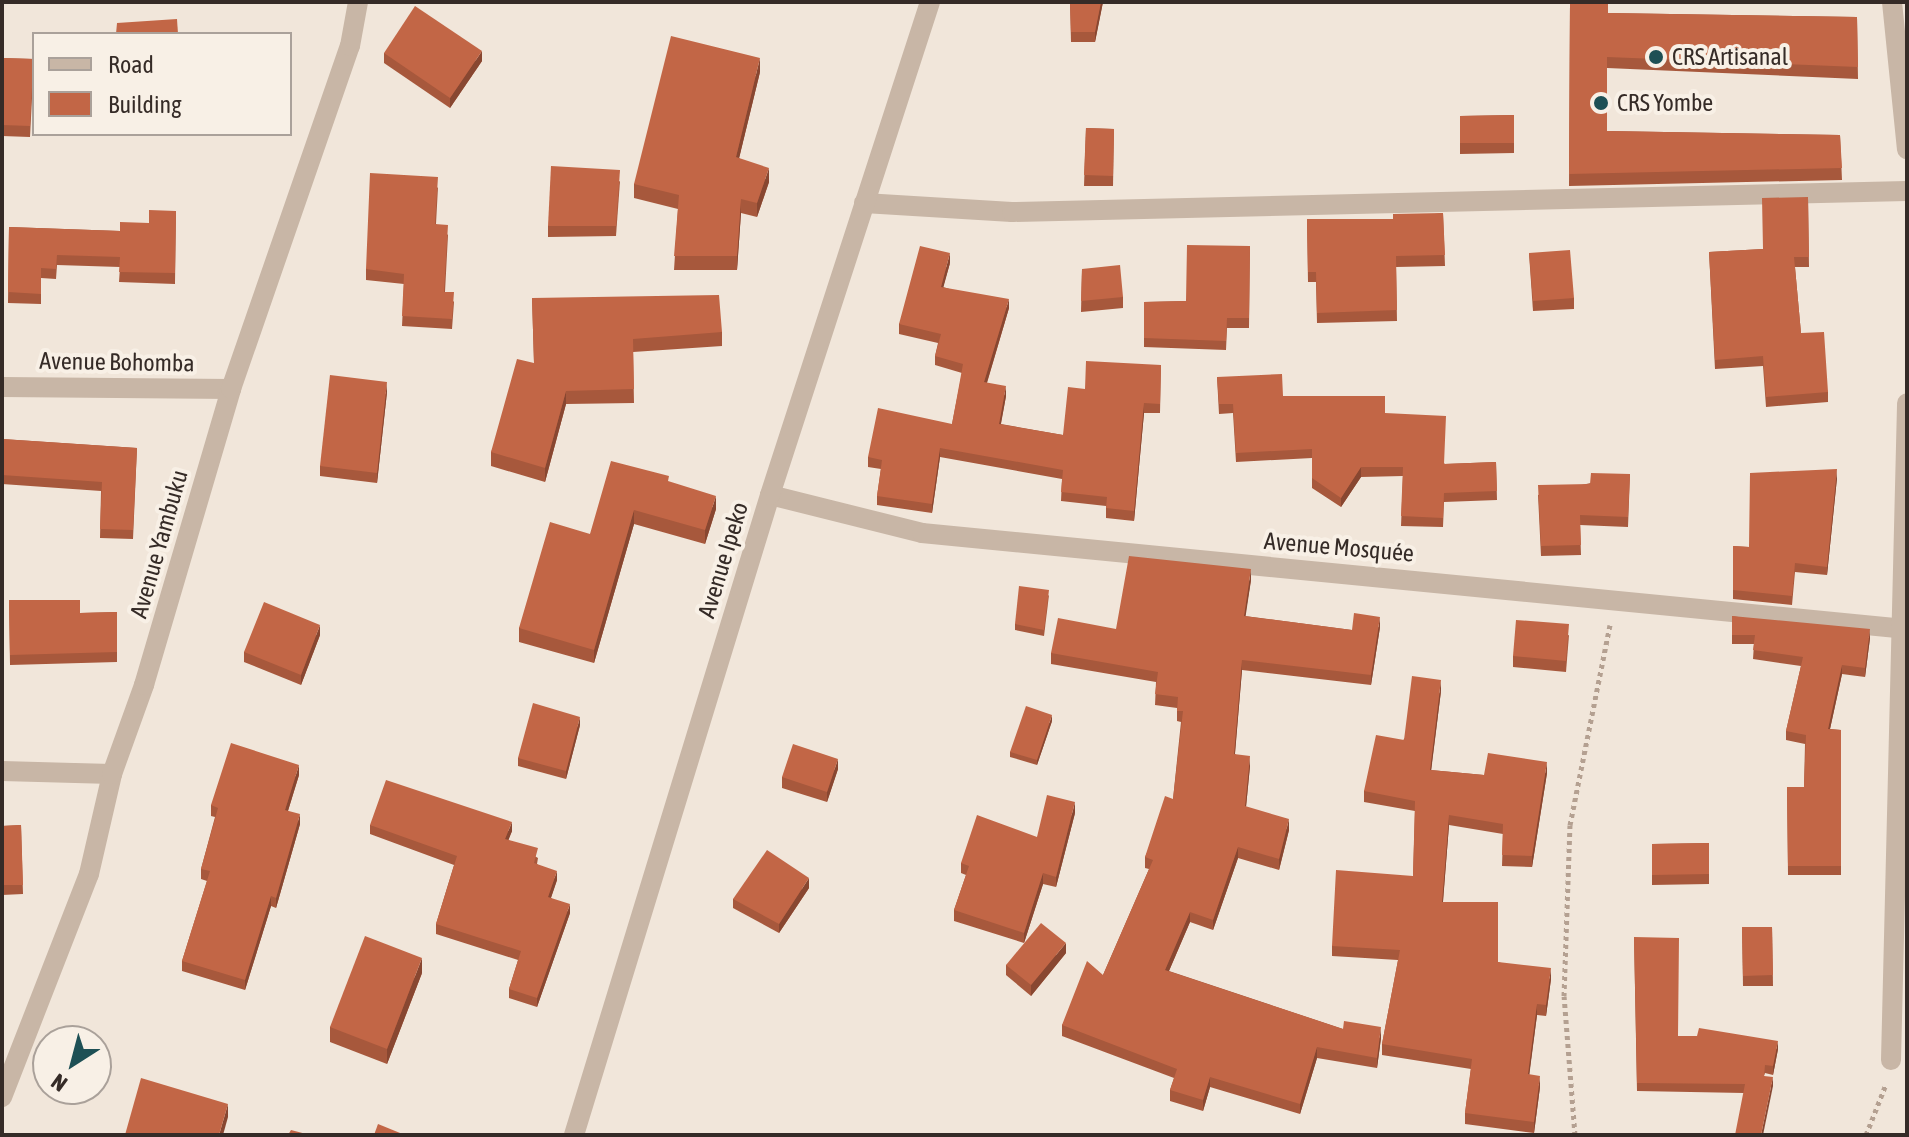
<!DOCTYPE html>
<html>
<head>
<meta charset="utf-8">
<style>
	body { margin:0 }
	#map { position:relative; width:1909px; height:1137px; overflow:hidden; background:#f1e6da; font-family:"Asap Condensed",sans-serif }
	div>[style] { position:absolute }
	[style*='--x'] { left:calc(var(--x)*1px); top:calc(var(--y)*1px); width:calc(var(--w)*1px); rotate:calc(var(--a)*1deg) }
	.path>* { height:5px; margin-top:-2.5px; transform-origin:0; background:repeating-linear-gradient(90deg,#b4a091 0 4px,transparent 0 8px) }
	.minor>* { height:20px; margin:-10px; padding:0 10px; transform-origin:10px; border-radius:10px; background:#c8b6a6 }
	.wall>* { inset:0; background:#a7583c }
	.shaded-wall>* { inset:0; background:#884731 }
	.building>* { inset:0; background:#c26646 }
	.dots>* { width:22px; height:22px; translate:-50% -50%; box-sizing:border-box; border:4px solid #f8f0e6; border-radius:50% }
	span { translate:-50% -50%; white-space:nowrap; text-align:center; line-height:1.15; -webkit-text-stroke:8px #f8f0e6; paint-order:stroke }
	.poi-label { font-size:24px; color:#352b27 }
	.left { translate:0 -50%; text-align:left }
	.street-label { font-size:24px; color:#352b27 }
	.frame { position:absolute; inset:0; border:4px solid #352b27; pointer-events:none }
	.legend { position:absolute; left:32px; top:32px; width:260px; height:104px; box-sizing:border-box; background:#f8f0e6; border:2px solid #aaa19a; margin:0; padding:10px 14px; list-style:none; font-size:24px; color:#352b27 }
	.legend li { display:flex; align-items:center; gap:16px; height:40px }
	.legend b { width:40px; border:2px solid #aaa19a }
	.north { position:absolute; left:32px; top:1025px; width:80px; height:80px; box-sizing:border-box; background:#f8f0e6; border:2px solid #aaa19a; border-radius:50%; rotate:216deg; font-size:22px; font-weight:700; line-height:32px; text-align:center; color:#352b27 }
	.north::after { content:''; display:block; margin:auto; width:28px; height:36px; background:#1e5055; clip-path:polygon(50% 0,100% 100%,50% 72%,0 100%) }
</style>
</head>
<body>
<div id="map">
	<div class="path">
		<div style="--x:1575;--y:1135;--w:139;--a:-94.5"></div>
		<div style="--x:1564;--y:996;--w:171;--a:-88"></div>
		<div style="--x:1570;--y:825;--w:204;--a:-78.7"></div>
		<div style="--x:1866;--y:1135;--w:55;--a:-68.6"></div>
	</div>
	<div class="minor">
		<div style="--x:1892;--y:2;--w:148;--a:84.2"></div>
		<div style="--x:864;--y:203;--w:148;--a:3.5"></div>
		<div style="--x:1012;--y:212;--w:895;--a:-1.34"></div>
		<div style="--x:2;--y:387;--w:229;--a:0.5"></div>
		<div style="--x:770;--y:495;--w:157;--a:14"></div>
		<div style="--x:922;--y:533;--w:990;--a:5.57"></div>
		<div style="--x:2;--y:771;--w:110;--a:1.6"></div>
		<div style="--x:1891;--y:1060;--w:657;--a:-88.6"></div>
		<div style="--x:2;--y:1097;--w:239;--a:-68.7"></div>
		<div style="--x:89;--y:874;--w:103;--a:-77"></div>
		<div style="--x:112;--y:774;--w:95;--a:-70.2"></div>
		<div style="--x:144;--y:685;--w:309;--a:-73.6"></div>
		<div style="--x:231;--y:389;--w:363;--a:-70.9"></div>
		<div style="--x:350;--y:46;--w:45;--a:-79.7"></div>
		<div style="--x:574;--y:1135;--w:669;--a:-72.97"></div>
		<div style="--x:770;--y:495;--w:518;--a:-72.02"></div>
	</div>
	<div class="wall">
		<div style="clip-path:polygon(1070px 2px,1103px 2px,1095px 42px,1071px 42px)"></div>
		<div style="clip-path:polygon(1570px 2px,1608px 13px,1857px 17px,1858px 79px,1607px 68px,1607px 131px,1840px 135px,1842px 180px,1569px 186px)"></div>
		<div style="clip-path:polygon(384px 53px,482px 61px,450px 108px,384px 63px)"></div>
		<div style="clip-path:polygon(2px 58px,34px 59px,34px 98px,32px 98px,30px 137px,2px 136px)"></div>
		<div style="clip-path:polygon(760px 72px,739px 158px,769px 182px,757px 217px,741px 213px,737px 270px,674px 270px,678px 209px,634px 198px,634px 184px)"></div>
		<div style="clip-path:polygon(1514px 115px,1514px 153px,1460px 154px,1460px 116px)"></div>
		<div style="clip-path:polygon(1086px 128px,1114px 129px,1113px 186px,1084px 186px)"></div>
		<div style="clip-path:polygon(620px 181px,616px 236px,548px 237px,548px 226px)"></div>
		<div style="clip-path:polygon(438px 187px,436px 224px,448px 235px,445px 292px,454px 302px,452px 329px,402px 326px,404px 284px,366px 280px,366px 269px)"></div>
		<div style="clip-path:polygon(1808px 197px,1809px 267px,1795px 267px,1801px 333px,1828px 392px,1828px 402px,1766px 407px,1763px 366px,1715px 369px,1709px 252px,1763px 249px)"></div>
		<div style="clip-path:polygon(176px 211px,175px 284px,119px 282px,120px 267px,57px 265px,56px 279px,41px 278px,41px 304px,8px 303px,9px 227px,120px 231px,149px 223px)"></div>
		<div style="clip-path:polygon(1443px 213px,1445px 266px,1396px 267px,1397px 321px,1317px 323px,1316px 282px,1308px 282px,1307px 219px,1393px 219px)"></div>
		<div style="clip-path:polygon(1250px 246px,1249px 328px,1227px 328px,1226px 350px,1144px 347px,1144px 302px,1186px 301px)"></div>
		<div style="clip-path:polygon(1529px 253px,1574px 298px,1574px 309px,1533px 311px)"></div>
		<div style="clip-path:polygon(950px 263px,943px 287px,1009px 308px,987px 383px,1006px 396px,1001px 424px,1063px 435px,1085px 389px,1161px 365px,1160px 413px,1144px 413px,1134px 521px,1106px 518px,1106px 506px,1061px 501px,1062px 479px,940px 457px,932px 513px,877px 505px,877px 496px,881px 469px,868px 467px,868px 457px,952px 424px,962px 373px,935px 365px,935px 356px,938px 343px,899px 334px,899px 324px)"></div>
		<div style="clip-path:polygon(1082px 269px,1123px 297px,1123px 308px,1081px 312px)"></div>
		<div style="clip-path:polygon(532px 298px,722px 332px,722px 346px,633px 352px,634px 403px,566px 404px,545px 482px,491px 466px,491px 452px,534px 363px)"></div>
		<div style="clip-path:polygon(1217px 377px,1283px 396px,1385px 413px,1445px 464px,1496px 462px,1497px 500px,1444px 502px,1443px 527px,1401px 526px,1403px 476px,1361px 477px,1341px 507px,1312px 488px,1312px 458px,1236px 462px,1233px 413px,1219px 414px)"></div>
		<div style="clip-path:polygon(387px 392px,377px 483px,320px 476px,320px 466px)"></div>
		<div style="clip-path:polygon(2px 439px,137px 448px,133px 539px,100px 538px,101px 491px,2px 484px)"></div>
		<div style="clip-path:polygon(1630px 474px,1628px 527px,1580px 525px,1581px 555px,1541px 556px,1538px 495px)"></div>
		<div style="clip-path:polygon(1837px 478px,1827px 575px,1795px 572px,1792px 605px,1733px 599px,1733px 546px,1749px 547px)"></div>
		<div style="clip-path:polygon(669px 482px,716px 509px,705px 544px,634px 524px,594px 663px,519px 642px,519px 628px,590px 534px)"></div>
		<div style="clip-path:polygon(1251px 580px,1245px 616px,1352px 630px,1380px 627px,1371px 685px,1242px 670px,1235px 754px,1250px 766px,1246px 807px,1289px 830px,1279px 870px,1238px 858px,1213px 930px,1190px 922px,1169px 971px,1343px 1029px,1381px 1038px,1377px 1068px,1317px 1058px,1300px 1114px,1210px 1087px,1203px 1111px,1170px 1101px,1170px 1090px,1174px 1078px,1062px 1036px,1062px 1025px,1103px 975px,1149px 869px,1145px 868px,1145px 857px,1173px 799px,1181px 722px,1177px 721px,1177px 708px,1155px 705px,1156px 682px,1051px 664px,1051px 653px,1116px 629px)"></div>
		<div style="clip-path:polygon(1049px 595px,1044px 636px,1015px 630px,1015px 624px)"></div>
		<div style="clip-path:polygon(9px 600px,80px 613px,117px 612px,117px 662px,10px 665px)"></div>
		<div style="clip-path:polygon(1732px 616px,1870px 638px,1865px 677px,1842px 674px,1830px 729px,1841px 730px,1841px 875px,1788px 875px,1787px 787px,1804px 787px,1805px 744px,1786px 740px,1786px 731px,1801px 666px,1753px 659px,1754px 644px,1732px 644px)"></div>
		<div style="clip-path:polygon(320px 635px,301px 685px,244px 662px,244px 652px)"></div>
		<div style="clip-path:polygon(1569px 635px,1566px 672px,1513px 667px,1513px 656px)"></div>
		<div style="clip-path:polygon(1441px 691px,1431px 770px,1484px 775px,1547px 773px,1532px 867px,1502px 866px,1503px 834px,1449px 825px,1443px 902px,1498px 962px,1551px 979px,1546px 1016px,1537px 1015px,1529px 1075px,1540px 1087px,1534px 1133px,1465px 1124px,1465px 1113px,1471px 1069px,1382px 1055px,1382px 1044px,1398px 960px,1332px 956px,1332px 946px,1413px 876px,1415px 811px,1364px 802px,1364px 791px)"></div>
		<div style="clip-path:polygon(1052px 721px,1037px 765px,1010px 757px,1010px 752px)"></div>
		<div style="clip-path:polygon(580px 725px,566px 779px,518px 766px,518px 758px)"></div>
		<div style="clip-path:polygon(838px 769px,827px 802px,782px 788px,782px 777px)"></div>
		<div style="clip-path:polygon(299px 775px,288px 811px,300px 824px,276px 908px,271px 906px,245px 990px,182px 971px,182px 961px,207px 881px,201px 879px,201px 869px,215px 817px,211px 816px,211px 805px)"></div>
		<div style="clip-path:polygon(1075px 813px,1056px 887px,1043px 884px,1024px 943px,954px 921px,954px 910px,966px 875px,961px 873px,961px 863px,1037px 837px)"></div>
		<div style="clip-path:polygon(21px 825px,23px 894px,2px 895px,2px 826px)"></div>
		<div style="clip-path:polygon(370px 825px,512px 831px,508px 840px,538px 858px,537px 864px,557px 880px,551px 898px,570px 913px,537px 1007px,509px 998px,509px 989px,518px 960px,436px 934px,436px 924px,454px 865px,370px 834px)"></div>
		<div style="clip-path:polygon(1709px 843px,1709px 884px,1652px 885px,1652px 844px)"></div>
		<div style="clip-path:polygon(809px 888px,779px 933px,733px 908px,733px 899px)"></div>
		<div style="clip-path:polygon(1742px 927px,1772px 927px,1773px 986px,1743px 986px)"></div>
		<div style="clip-path:polygon(1634px 937px,1678px 1036px,1778px 1049px,1773px 1075px,1765px 1073px,1764px 1076px,1773px 1086px,1744px 1093px,1637px 1091px)"></div>
		<div style="clip-path:polygon(1066px 953px,1031px 996px,1006px 975px,1006px 965px)"></div>
		<div style="clip-path:polygon(422px 973px,387px 1064px,330px 1042px,330px 1027px)"></div>
	</div>
	<div class="shaded-wall">
		<div style="clip-path:polygon(1101px 2px,1103px 2px,1095px 42px,1095px 32px)"></div>
		<div style="clip-path:polygon(482px 51px,482px 61px,450px 108px,450px 98px)"></div>
		<div style="clip-path:polygon(760px 58px,760px 72px,736px 171px,736px 157px)"></div>
		<div style="clip-path:polygon(769px 168px,769px 182px,757px 217px,757px 203px)"></div>
		<div style="clip-path:polygon(741px 199px,741px 213px,737px 270px,737px 256px)"></div>
		<div style="clip-path:polygon(950px 253px,950px 263px,941px 296px,941px 287px)"></div>
		<div style="clip-path:polygon(1009px 299px,1009px 308px,984px 392px,984px 382px)"></div>
		<div style="clip-path:polygon(387px 382px,387px 392px,377px 483px,377px 473px)"></div>
		<div style="clip-path:polygon(1006px 386px,1006px 396px,999px 433px,999px 424px)"></div>
		<div style="clip-path:polygon(566px 391px,566px 404px,545px 482px,545px 468px)"></div>
		<div style="clip-path:polygon(1144px 403px,1144px 413px,1134px 521px,1134px 511px)"></div>
		<div style="clip-path:polygon(940px 448px,940px 457px,932px 513px,932px 504px)"></div>
		<div style="clip-path:polygon(1361px 467px,1361px 477px,1341px 507px,1341px 498px)"></div>
		<div style="clip-path:polygon(1837px 469px,1837px 478px,1827px 575px,1827px 567px)"></div>
		<div style="clip-path:polygon(716px 496px,716px 509px,705px 544px,705px 530px)"></div>
		<div style="clip-path:polygon(634px 510px,634px 524px,594px 663px,594px 650px)"></div>
		<div style="clip-path:polygon(1251px 569px,1251px 580px,1244px 627px,1244px 616px)"></div>
		<div style="clip-path:polygon(1380px 617px,1380px 627px,1371px 685px,1371px 675px)"></div>
		<div style="clip-path:polygon(320px 625px,320px 635px,301px 685px,301px 675px)"></div>
		<div style="clip-path:polygon(1870px 629px,1870px 638px,1865px 677px,1865px 668px)"></div>
		<div style="clip-path:polygon(1242px 660px,1242px 670px,1234px 764px,1234px 754px)"></div>
		<div style="clip-path:polygon(1842px 665px,1842px 674px,1828px 738px,1828px 729px)"></div>
		<div style="clip-path:polygon(1441px 680px,1441px 691px,1430px 780px,1430px 770px)"></div>
		<div style="clip-path:polygon(1052px 715px,1052px 721px,1037px 765px,1037px 760px)"></div>
		<div style="clip-path:polygon(580px 717px,580px 725px,566px 779px,566px 771px)"></div>
		<div style="clip-path:polygon(1250px 756px,1250px 766px,1245px 817px,1245px 806px)"></div>
		<div style="clip-path:polygon(838px 759px,838px 769px,827px 802px,827px 792px)"></div>
		<div style="clip-path:polygon(1547px 762px,1547px 773px,1532px 867px,1532px 856px)"></div>
		<div style="clip-path:polygon(299px 765px,299px 775px,285px 820px,285px 810px)"></div>
		<div style="clip-path:polygon(1075px 802px,1075px 813px,1056px 887px,1056px 877px)"></div>
		<div style="clip-path:polygon(300px 814px,300px 824px,276px 908px,276px 898px)"></div>
		<div style="clip-path:polygon(1449px 815px,1449px 825px,1442px 913px,1442px 902px)"></div>
		<div style="clip-path:polygon(1289px 819px,1289px 830px,1279px 870px,1279px 859px)"></div>
		<div style="clip-path:polygon(512px 822px,512px 831px,505px 849px,505px 839px)"></div>
		<div style="clip-path:polygon(1238px 847px,1238px 858px,1213px 930px,1213px 920px)"></div>
		<div style="clip-path:polygon(557px 871px,557px 880px,548px 906px,548px 897px)"></div>
		<div style="clip-path:polygon(1043px 873px,1043px 884px,1024px 943px,1024px 933px)"></div>
		<div style="clip-path:polygon(809px 878px,809px 888px,779px 933px,779px 924px)"></div>
		<div style="clip-path:polygon(271px 896px,271px 906px,245px 990px,245px 980px)"></div>
		<div style="clip-path:polygon(570px 904px,570px 913px,537px 1007px,537px 998px)"></div>
		<div style="clip-path:polygon(1190px 912px,1190px 922px,1165px 980px,1165px 970px)"></div>
		<div style="clip-path:polygon(1066px 943px,1066px 953px,1031px 996px,1031px 985px)"></div>
		<div style="clip-path:polygon(422px 958px,422px 973px,387px 1064px,387px 1049px)"></div>
		<div style="clip-path:polygon(1551px 968px,1551px 979px,1546px 1016px,1546px 1005px)"></div>
		<div style="clip-path:polygon(1537px 1004px,1537px 1015px,1528px 1085px,1528px 1074px)"></div>
		<div style="clip-path:polygon(1381px 1027px,1381px 1038px,1377px 1068px,1377px 1058px)"></div>
		<div style="clip-path:polygon(1778px 1041px,1778px 1049px,1773px 1075px,1773px 1066px)"></div>
		<div style="clip-path:polygon(1317px 1047px,1317px 1058px,1300px 1114px,1300px 1104px)"></div>
		<div style="clip-path:polygon(1540px 1076px,1540px 1087px,1534px 1133px,1534px 1122px)"></div>
		<div style="clip-path:polygon(1210px 1077px,1210px 1087px,1203px 1111px,1203px 1100px)"></div>
		<div style="clip-path:polygon(1773px 1077px,1773px 1086px,1763px 1135px,1761px 1135px)"></div>
		<div style="clip-path:polygon(228px 1104px,228px 1117px,223px 1135px,219px 1135px)"></div>
	</div>
	<div class="building">
		<div style="clip-path:polygon(1070px 2px,1101px 2px,1095px 32px,1071px 32px)"></div>
		<div style="clip-path:polygon(1570px 2px,1608px 2px,1608px 13px,1857px 17px,1858px 67px,1607px 57px,1607px 131px,1840px 135px,1842px 168px,1569px 174px)"></div>
		<div style="clip-path:polygon(415px 6px,482px 51px,450px 98px,384px 53px)"></div>
		<div style="clip-path:polygon(177px 19px,178px 34px,116px 34px,117px 23px)"></div>
		<div style="clip-path:polygon(671px 36px,760px 58px,736px 157px,769px 168px,757px 203px,741px 199px,737px 256px,674px 256px,679px 195px,634px 184px)"></div>
		<div style="clip-path:polygon(2px 58px,34px 59px,34px 87px,32px 87px,30px 126px,2px 125px)"></div>
		<div style="clip-path:polygon(1514px 115px,1514px 143px,1460px 143px,1460px 116px)"></div>
		<div style="clip-path:polygon(1086px 128px,1114px 129px,1113px 176px,1084px 175px)"></div>
		<div style="clip-path:polygon(551px 166px,620px 170px,616px 226px,548px 226px)"></div>
		<div style="clip-path:polygon(370px 173px,438px 177px,435px 224px,448px 225px,444px 292px,454px 292px,452px 319px,402px 316px,404px 274px,366px 269px)"></div>
		<div style="clip-path:polygon(1808px 197px,1809px 257px,1794px 257px,1801px 333px,1824px 332px,1828px 392px,1766px 397px,1763px 356px,1715px 360px,1709px 252px,1763px 249px,1762px 198px)"></div>
		<div style="clip-path:polygon(149px 210px,176px 211px,175px 273px,119px 272px,120px 257px,57px 255px,56px 269px,41px 268px,41px 294px,8px 292px,9px 227px,120px 231px,120px 222px,149px 223px)"></div>
		<div style="clip-path:polygon(1443px 213px,1445px 255px,1396px 256px,1397px 310px,1317px 313px,1316px 272px,1308px 272px,1307px 219px,1393px 219px,1393px 214px)"></div>
		<div style="clip-path:polygon(1187px 245px,1250px 246px,1249px 318px,1227px 318px,1226px 341px,1144px 338px,1144px 302px,1186px 301px)"></div>
		<div style="clip-path:polygon(920px 246px,950px 253px,941px 287px,1009px 299px,984px 382px,1006px 386px,999px 424px,1063px 435px,1068px 387px,1085px 389px,1086px 361px,1161px 365px,1160px 404px,1144px 403px,1134px 511px,1106px 508px,1107px 497px,1061px 492px,1063px 470px,940px 448px,932px 504px,877px 496px,882px 460px,868px 457px,878px 408px,952px 424px,963px 364px,935px 356px,941px 334px,899px 324px)"></div>
		<div style="clip-path:polygon(1570px 250px,1574px 298px,1533px 301px,1529px 253px)"></div>
		<div style="clip-path:polygon(1120px 265px,1123px 297px,1081px 301px,1082px 269px)"></div>
		<div style="clip-path:polygon(719px 295px,722px 332px,633px 339px,634px 389px,566px 391px,545px 468px,491px 452px,517px 359px,534px 363px,532px 298px)"></div>
		<div style="clip-path:polygon(1282px 374px,1283px 396px,1385px 396px,1385px 413px,1446px 416px,1444px 464px,1496px 462px,1497px 491px,1444px 493px,1443px 518px,1401px 516px,1403px 467px,1361px 467px,1341px 498px,1312px 478px,1312px 449px,1236px 453px,1233px 404px,1219px 404px,1217px 377px)"></div>
		<div style="clip-path:polygon(330px 375px,387px 382px,377px 473px,320px 466px)"></div>
		<div style="clip-path:polygon(2px 439px,137px 448px,133px 530px,100px 529px,102px 482px,2px 475px)"></div>
		<div style="clip-path:polygon(611px 461px,669px 476px,668px 481px,716px 496px,705px 530px,634px 510px,594px 650px,519px 628px,550px 522px,590px 534px)"></div>
		<div style="clip-path:polygon(1837px 469px,1827px 567px,1795px 563px,1792px 596px,1733px 590px,1733px 546px,1749px 547px,1750px 473px)"></div>
		<div style="clip-path:polygon(1591px 473px,1630px 474px,1628px 517px,1580px 515px,1581px 545px,1541px 546px,1538px 485px,1590px 484px)"></div>
		<div style="clip-path:polygon(1129px 556px,1251px 569px,1244px 616px,1352px 630px,1354px 613px,1380px 617px,1371px 675px,1242px 660px,1234px 754px,1250px 756px,1245px 806px,1289px 819px,1279px 859px,1238px 847px,1213px 920px,1190px 912px,1165px 970px,1343px 1029px,1344px 1021px,1381px 1027px,1377px 1058px,1317px 1047px,1300px 1104px,1210px 1077px,1203px 1100px,1170px 1090px,1177px 1069px,1062px 1025px,1087px 961px,1103px 975px,1153px 860px,1145px 857px,1165px 796px,1173px 799px,1183px 711px,1177px 711px,1178px 697px,1155px 694px,1158px 672px,1051px 653px,1058px 618px,1116px 629px)"></div>
		<div style="clip-path:polygon(1019px 586px,1049px 590px,1044px 630px,1015px 624px)"></div>
		<div style="clip-path:polygon(9px 600px,80px 600px,80px 613px,117px 612px,117px 652px,10px 655px)"></div>
		<div style="clip-path:polygon(264px 602px,320px 625px,301px 675px,244px 652px)"></div>
		<div style="clip-path:polygon(1732px 616px,1870px 629px,1865px 668px,1842px 665px,1828px 729px,1841px 730px,1841px 866px,1788px 866px,1787px 787px,1804px 787px,1806px 735px,1786px 731px,1803px 657px,1753px 650px,1755px 635px,1732px 635px)"></div>
		<div style="clip-path:polygon(1516px 620px,1569px 624px,1566px 661px,1513px 656px)"></div>
		<div style="clip-path:polygon(1412px 676px,1441px 680px,1430px 770px,1484px 775px,1488px 753px,1547px 762px,1532px 856px,1502px 855px,1503px 824px,1449px 815px,1442px 902px,1498px 902px,1498px 962px,1551px 968px,1546px 1005px,1537px 1004px,1528px 1074px,1540px 1076px,1534px 1122px,1465px 1113px,1472px 1059px,1382px 1044px,1400px 950px,1332px 946px,1336px 870px,1413px 876px,1415px 801px,1364px 791px,1376px 735px,1404px 740px)"></div>
		<div style="clip-path:polygon(533px 703px,580px 717px,566px 771px,518px 758px)"></div>
		<div style="clip-path:polygon(1026px 706px,1052px 715px,1037px 760px,1010px 752px)"></div>
		<div style="clip-path:polygon(231px 743px,299px 765px,285px 810px,300px 814px,276px 898px,271px 896px,245px 980px,182px 961px,210px 871px,201px 869px,218px 808px,211px 805px)"></div>
		<div style="clip-path:polygon(793px 744px,838px 759px,827px 792px,782px 777px)"></div>
		<div style="clip-path:polygon(386px 780px,512px 822px,505px 839px,538px 848px,534px 863px,557px 871px,548px 897px,570px 904px,537px 998px,509px 989px,521px 951px,436px 924px,457px 856px,370px 825px)"></div>
		<div style="clip-path:polygon(1047px 795px,1075px 802px,1056px 877px,1043px 873px,1024px 933px,954px 910px,969px 866px,961px 863px,977px 815px,1037px 837px)"></div>
		<div style="clip-path:polygon(21px 825px,23px 885px,2px 885px,2px 826px)"></div>
		<div style="clip-path:polygon(1709px 843px,1709px 874px,1652px 875px,1652px 844px)"></div>
		<div style="clip-path:polygon(767px 850px,809px 878px,779px 924px,733px 899px)"></div>
		<div style="clip-path:polygon(1041px 923px,1066px 943px,1031px 985px,1006px 965px)"></div>
		<div style="clip-path:polygon(1742px 927px,1772px 927px,1773px 975px,1743px 976px)"></div>
		<div style="clip-path:polygon(365px 936px,422px 958px,387px 1049px,330px 1027px)"></div>
		<div style="clip-path:polygon(1634px 937px,1679px 938px,1678px 1036px,1697px 1036px,1699px 1028px,1778px 1041px,1773px 1066px,1765px 1065px,1764px 1076px,1773px 1077px,1761px 1135px,1735px 1135px,1745px 1084px,1637px 1083px)"></div>
		<div style="clip-path:polygon(141px 1078px,228px 1104px,219px 1135px,125px 1135px)"></div>
		<div style="clip-path:polygon(378px 1124px,405px 1135px,374px 1135px)"></div>
		<div style="clip-path:polygon(291px 1130px,310px 1135px,288px 1135px)"></div>
	</div>
	<div class="dots">
		<div style="left:1656px;top:57px;background:#1e5055"></div>
		<div style="left:1601px;top:103px;background:#1e5055"></div>
	</div>
	<div class="poi-label">
		<span class="left" style="left:1672px;top:57px">CRS Artisanal</span>
		<span class="left" style="left:1617px;top:103px">CRS Yombe</span>
	</div>
	<div class="street-label">
		<span style="left:117px;top:362px;rotate:1deg">Avenue Bohomba</span>
		<span style="left:159px;top:544px;rotate:-74deg">Avenue Yambuku</span>
		<span style="left:1339px;top:547px;rotate:5deg">Avenue Mosquée</span>
		<span style="left:723px;top:560px;rotate:-73deg">Avenue Ipeko</span>
	</div>
	<div class="frame"></div>
	<ul class="legend">
	<li><b style="height:10px;background:#c8b6a6"></b>Road</li>
	<li><b style="height:22px;background:#c26646"></b>Building</li>
	</ul>
	<div class="north">N</div>
</div>
</body>
</html>
